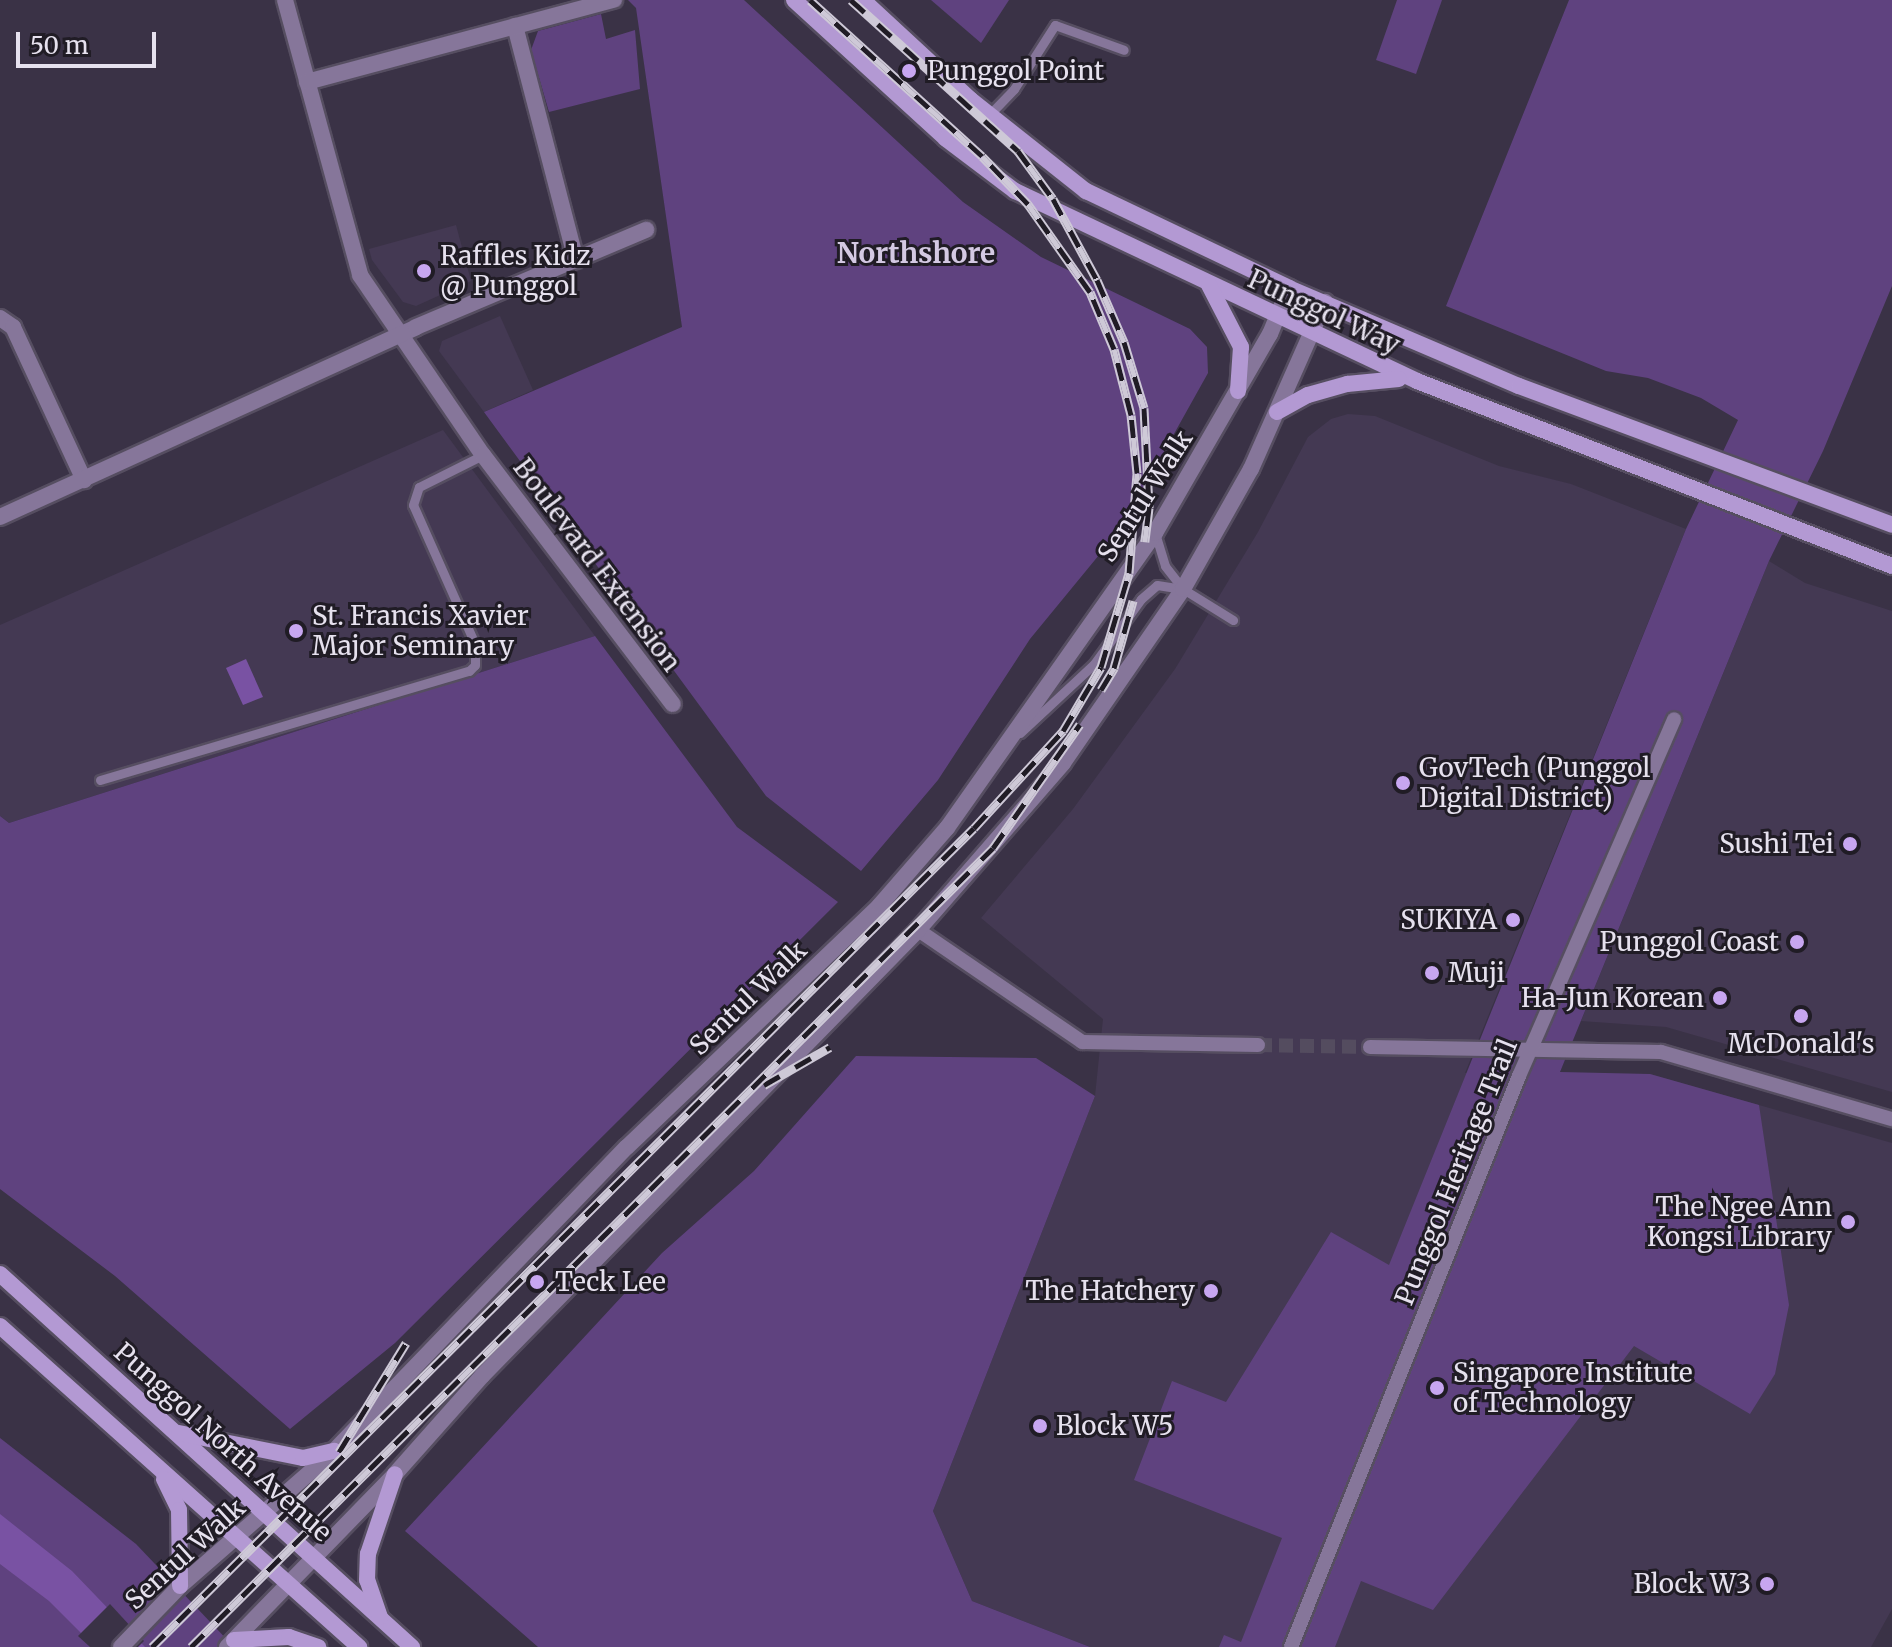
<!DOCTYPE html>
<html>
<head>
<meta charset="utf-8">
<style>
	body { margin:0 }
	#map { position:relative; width:1892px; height:1647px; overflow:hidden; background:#3a3246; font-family:Merriweather,serif }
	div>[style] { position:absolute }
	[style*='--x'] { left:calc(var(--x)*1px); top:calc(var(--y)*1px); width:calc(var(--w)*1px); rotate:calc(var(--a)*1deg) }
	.built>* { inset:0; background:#443953 }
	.green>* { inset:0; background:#5f427f }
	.water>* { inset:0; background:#7952a3 }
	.pier>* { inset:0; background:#3a3246 }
	.pedestrian-tunnel>* { height:14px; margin-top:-7px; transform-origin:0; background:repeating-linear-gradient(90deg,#544c5f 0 14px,transparent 0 21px) }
	.roads { filter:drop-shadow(2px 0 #564e61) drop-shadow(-2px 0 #564e61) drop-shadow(0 2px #564e61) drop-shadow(0 -2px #564e61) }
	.service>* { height:9px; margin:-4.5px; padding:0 4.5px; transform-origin:4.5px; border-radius:4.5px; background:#86769a }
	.pedestrian>* { height:14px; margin:-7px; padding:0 7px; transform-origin:7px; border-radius:7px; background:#86769a }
	.minor>* { height:16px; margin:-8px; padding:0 8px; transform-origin:8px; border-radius:8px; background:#86769a }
	.secondary>* { height:16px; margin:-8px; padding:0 8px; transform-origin:8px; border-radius:8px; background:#b399d3 }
	.rail>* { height:9px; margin-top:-4.5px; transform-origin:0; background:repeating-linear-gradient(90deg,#201c25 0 18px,#cec9d7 0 36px); box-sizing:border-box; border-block:2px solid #cec9d7 }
	.dots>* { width:22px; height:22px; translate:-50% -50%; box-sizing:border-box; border:4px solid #201c25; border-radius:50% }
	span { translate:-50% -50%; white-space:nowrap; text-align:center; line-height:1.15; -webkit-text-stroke:6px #201c25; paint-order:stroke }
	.poi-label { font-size:26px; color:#e6e1ee }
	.left { translate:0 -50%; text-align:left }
	.right { translate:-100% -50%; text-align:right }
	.street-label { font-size:26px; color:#e6e1ee }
	.neighbourhood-label { font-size:28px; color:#d4c9e3; font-weight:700 }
	.scale { position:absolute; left:16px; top:32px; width:140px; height:36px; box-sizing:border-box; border:4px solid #e6e1ee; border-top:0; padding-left:10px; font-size:24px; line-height:28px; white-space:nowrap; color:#e6e1ee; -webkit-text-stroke:6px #201c25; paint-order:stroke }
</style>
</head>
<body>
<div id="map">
	<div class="built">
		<div style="clip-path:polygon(456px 225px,471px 281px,416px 306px,403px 302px,372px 260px,369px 249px)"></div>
		<div style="clip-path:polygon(500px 316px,533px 390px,484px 412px,439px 351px,442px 341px)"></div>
		<div style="clip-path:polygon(1348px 414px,1375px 416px,1499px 466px,1571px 484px,1686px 529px,1465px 1073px,1650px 1074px,1892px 1143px,1892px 1609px,1871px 1647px,1090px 1647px,972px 1601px,933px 1511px,1095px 1096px,1103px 1019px,981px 918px,1073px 809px,1175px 669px,1258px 532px,1308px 437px,1331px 419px)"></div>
		<div style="clip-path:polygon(443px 430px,595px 636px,9px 823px,0 816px,0 625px)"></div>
		<div style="clip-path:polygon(1769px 561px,1805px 583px,1892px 611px,1892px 1092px,1666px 1027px,1581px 1021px)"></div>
	</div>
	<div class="green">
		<div style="clip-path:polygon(628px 0,744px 0,963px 202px,1041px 257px,1190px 329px,1207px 347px,1208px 373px,1122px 527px,1030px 639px,938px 780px,861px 871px,766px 796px,484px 412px,682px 327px,636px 8px)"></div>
		<div style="clip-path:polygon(931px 0,1009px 0,981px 43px)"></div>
		<div style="clip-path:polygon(1397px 0,1442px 0,1416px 74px,1376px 60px)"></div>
		<div style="clip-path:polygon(1569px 0,1892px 0,1892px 286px,1823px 451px,1769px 561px,1560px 1072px,1650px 1074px,1759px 1105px,1789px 1305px,1775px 1374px,1750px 1414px,1634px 1346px,1433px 1610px,1361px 1581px,1335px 1647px,1219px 1647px,1224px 1635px,1241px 1642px,1282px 1538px,1134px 1480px,1172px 1381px,1226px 1402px,1331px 1232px,1389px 1265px,1686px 529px,1738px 420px,1701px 398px,1648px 378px,1606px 371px,1446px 306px)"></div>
		<div style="clip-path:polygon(601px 14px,606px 39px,635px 30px,640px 89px,549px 112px,531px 50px,538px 31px)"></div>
		<div style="clip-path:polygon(595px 636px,737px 827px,838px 902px,395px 1343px,290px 1429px,115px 1276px,0 1189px,0 816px,9px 823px)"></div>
		<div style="clip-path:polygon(856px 1056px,1036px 1058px,1095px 1096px,933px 1511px,972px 1601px,1090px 1647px,538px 1647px,405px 1531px,662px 1253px,754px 1171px)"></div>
		<div style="clip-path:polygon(0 1438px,136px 1544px,234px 1647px,0 1647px)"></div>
	</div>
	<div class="water">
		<div style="clip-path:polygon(246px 659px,263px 697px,243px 705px,226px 668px)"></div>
		<div style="clip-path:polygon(0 1514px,72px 1571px,145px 1647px,95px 1647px,49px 1601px,0 1564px)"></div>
	</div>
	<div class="pier">
		<div style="clip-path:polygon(110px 1604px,144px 1641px,138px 1647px,90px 1647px,78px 1636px)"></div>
	</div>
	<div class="pedestrian-tunnel">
		<div style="--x:1258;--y:1045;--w:112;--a:1"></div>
	</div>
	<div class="roads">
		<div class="service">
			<div style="--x:989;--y:115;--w:36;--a:-46"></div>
			<div style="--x:1014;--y:89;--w:76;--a:-57.4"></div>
			<div style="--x:1055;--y:25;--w:73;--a:19.9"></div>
			<div style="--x:1155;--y:533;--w:34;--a:73"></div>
			<div style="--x:1165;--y:566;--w:29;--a:52"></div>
			<div style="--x:1183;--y:589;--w:59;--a:31.8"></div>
			<div style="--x:1020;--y:733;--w:101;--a:-43"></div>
			<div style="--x:1094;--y:664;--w:80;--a:-54.1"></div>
			<div style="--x:1141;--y:599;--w:21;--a:-41"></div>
			<div style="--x:1157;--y:585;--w:26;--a:9"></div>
			<div style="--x:100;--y:780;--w:385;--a:-16.5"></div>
			<div style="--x:469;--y:671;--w:8;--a:-45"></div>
			<div style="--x:475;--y:665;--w:21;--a:-90"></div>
			<div style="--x:475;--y:644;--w:152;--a:-114"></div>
			<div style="--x:413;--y:505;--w:19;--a:-72"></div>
			<div style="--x:419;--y:487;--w:72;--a:-26.6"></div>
		</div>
		<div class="pedestrian">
			<div style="--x:918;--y:930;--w:199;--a:34.3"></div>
			<div style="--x:1082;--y:1042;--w:176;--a:1"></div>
			<div style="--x:1370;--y:1047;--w:291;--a:1"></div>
			<div style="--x:1661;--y:1052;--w:241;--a:16.2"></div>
			<div style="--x:1291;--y:1647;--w:615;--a:-68.23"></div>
			<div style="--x:1519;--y:1076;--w:389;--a:-66.5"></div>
		</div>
		<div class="minor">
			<div style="--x:285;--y:0;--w:285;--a:74.7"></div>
			<div style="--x:360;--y:275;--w:218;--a:55.7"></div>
			<div style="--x:483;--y:455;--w:313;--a:52.7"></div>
			<div style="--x:515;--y:26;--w:242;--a:75.4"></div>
			<div style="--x:307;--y:82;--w:318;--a:-15"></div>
			<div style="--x:0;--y:318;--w:16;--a:35"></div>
			<div style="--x:13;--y:327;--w:169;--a:65.1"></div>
			<div style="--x:0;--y:517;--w:457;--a:-24.5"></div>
			<div style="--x:416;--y:327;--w:250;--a:-22.9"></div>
			<div style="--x:121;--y:1647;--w:85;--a:-46"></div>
			<div style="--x:180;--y:1586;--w:205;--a:-41.2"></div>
			<div style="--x:334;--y:1451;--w:422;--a:-46.1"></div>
			<div style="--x:627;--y:1147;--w:350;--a:-43.7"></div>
			<div style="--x:880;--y:905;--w:102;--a:-49"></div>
			<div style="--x:947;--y:828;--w:361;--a:-54.8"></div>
			<div style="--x:1155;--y:533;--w:230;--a:-60"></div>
			<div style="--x:1270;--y:334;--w:50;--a:-67.6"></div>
			<div style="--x:227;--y:1647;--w:241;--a:-45.8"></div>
			<div style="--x:395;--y:1474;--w:131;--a:-48.4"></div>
			<div style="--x:482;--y:1376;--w:624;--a:-45.65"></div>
			<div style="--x:918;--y:930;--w:221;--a:-49"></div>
			<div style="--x:1063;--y:763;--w:211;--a:-55.4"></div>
			<div style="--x:1183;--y:589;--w:138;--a:-60.5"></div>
			<div style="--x:1251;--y:469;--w:183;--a:-66.1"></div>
		</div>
		<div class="secondary">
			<div style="--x:794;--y:0;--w:206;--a:42.4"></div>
			<div style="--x:946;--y:139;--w:86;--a:37"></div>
			<div style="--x:1015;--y:191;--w:445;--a:25.3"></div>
			<div style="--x:1417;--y:381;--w:510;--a:21.28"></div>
			<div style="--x:863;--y:0;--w:147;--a:42.8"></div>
			<div style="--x:971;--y:100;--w:147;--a:38.4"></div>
			<div style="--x:1086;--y:191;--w:225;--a:25.5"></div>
			<div style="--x:1289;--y:288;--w:250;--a:23.1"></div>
			<div style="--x:1519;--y:386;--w:398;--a:20.4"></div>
			<div style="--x:1209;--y:285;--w:70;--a:62.7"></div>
			<div style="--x:1241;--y:347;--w:44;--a:93.9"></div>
			<div style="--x:1277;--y:412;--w:35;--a:-29"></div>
			<div style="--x:1308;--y:395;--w:41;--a:-15.8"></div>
			<div style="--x:1347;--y:384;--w:52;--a:-5.5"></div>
			<div style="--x:0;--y:1274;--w:556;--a:42.16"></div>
			<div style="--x:0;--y:1326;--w:482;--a:41.8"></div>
			<div style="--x:179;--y:1433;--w:126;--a:11.4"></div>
			<div style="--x:303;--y:1458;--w:32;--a:-13"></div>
			<div style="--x:164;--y:1479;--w:34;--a:64"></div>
			<div style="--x:179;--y:1510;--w:76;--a:89.2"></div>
			<div style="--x:380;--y:1617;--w:39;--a:-109"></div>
			<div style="--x:367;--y:1580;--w:26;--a:-88"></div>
			<div style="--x:368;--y:1554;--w:84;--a:-71.4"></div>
			<div style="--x:234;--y:1640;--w:55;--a:-3.1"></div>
			<div style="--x:289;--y:1637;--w:31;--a:19"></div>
		</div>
	</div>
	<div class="rail">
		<div style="--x:851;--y:0;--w:225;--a:42.1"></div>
		<div style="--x:1018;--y:151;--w:59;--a:53.9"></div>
		<div style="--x:1053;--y:199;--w:92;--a:61.5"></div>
		<div style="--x:1097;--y:280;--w:68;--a:66.5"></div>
		<div style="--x:1124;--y:342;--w:69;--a:73.1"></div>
		<div style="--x:1144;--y:408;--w:100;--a:87.1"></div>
		<div style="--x:1149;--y:508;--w:34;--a:97"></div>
		<div style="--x:1101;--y:690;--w:26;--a:-59"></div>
		<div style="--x:1114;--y:668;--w:70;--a:-74.2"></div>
		<div style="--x:764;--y:1085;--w:76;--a:-29.9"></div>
		<div style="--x:339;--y:1452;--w:128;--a:-58.4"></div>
		<div style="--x:152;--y:1647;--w:1160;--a:-44.9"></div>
		<div style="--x:974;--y:828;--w:132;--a:-47.5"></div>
		<div style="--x:1063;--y:731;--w:74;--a:-59.3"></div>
		<div style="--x:1101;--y:667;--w:98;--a:-73.4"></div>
		<div style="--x:1129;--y:573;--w:100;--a:-85.4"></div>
		<div style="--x:1137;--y:473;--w:58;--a:-95.9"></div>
		<div style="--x:1131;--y:415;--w:68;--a:-104.4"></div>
		<div style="--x:1114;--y:349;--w:62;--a:-112.8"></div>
		<div style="--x:1090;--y:292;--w:108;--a:-125.2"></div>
		<div style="--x:1028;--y:204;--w:66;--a:-133.8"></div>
		<div style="--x:982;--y:156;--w:232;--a:-137.8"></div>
		<div style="--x:191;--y:1647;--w:1132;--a:-44.89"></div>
		<div style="--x:993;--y:848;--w:151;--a:-54.9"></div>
	</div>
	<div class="dots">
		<div style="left:909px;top:71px;background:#c7a6f0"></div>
		<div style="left:424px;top:271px;background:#c7a6f0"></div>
		<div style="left:296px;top:631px;background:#c7a6f0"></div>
		<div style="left:1403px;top:783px;background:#c7a6f0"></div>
		<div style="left:1850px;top:844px;background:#c7a6f0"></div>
		<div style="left:1513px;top:920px;background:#c7a6f0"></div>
		<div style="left:1797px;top:942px;background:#c7a6f0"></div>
		<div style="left:1432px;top:973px;background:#c7a6f0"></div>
		<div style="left:1720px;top:998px;background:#c7a6f0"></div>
		<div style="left:1801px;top:1016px;background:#c7a6f0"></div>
		<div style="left:1848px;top:1222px;background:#c7a6f0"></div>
		<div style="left:537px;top:1282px;background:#c7a6f0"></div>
		<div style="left:1211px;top:1291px;background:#c7a6f0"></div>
		<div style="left:1437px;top:1388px;background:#c7a6f0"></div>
		<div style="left:1040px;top:1426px;background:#c7a6f0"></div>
		<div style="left:1767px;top:1584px;background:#c7a6f0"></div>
	</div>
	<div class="poi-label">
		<span class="left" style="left:927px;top:71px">Punggol Point</span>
		<span class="left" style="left:440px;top:271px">Raffles Kidz<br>@ Punggol</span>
		<span class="left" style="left:312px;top:631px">St. Francis Xavier<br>Major Seminary</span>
		<span class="left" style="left:1419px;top:783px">GovTech (Punggol<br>Digital District)</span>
		<span class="right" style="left:1834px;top:844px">Sushi Tei</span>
		<span class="right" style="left:1497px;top:920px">SUKIYA</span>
		<span class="right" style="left:1779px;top:942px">Punggol Coast</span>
		<span class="left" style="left:1448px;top:973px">Muji</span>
		<span class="right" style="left:1704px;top:998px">Ha-Jun Korean</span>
		<span style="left:1801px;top:1044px">McDonald's</span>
		<span class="right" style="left:1832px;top:1222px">The Ngee Ann<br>Kongsi Library</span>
		<span class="left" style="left:555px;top:1282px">Teck Lee</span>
		<span class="right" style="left:1195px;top:1291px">The Hatchery</span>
		<span class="left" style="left:1453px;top:1388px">Singapore Institute<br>of Technology</span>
		<span class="left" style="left:1056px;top:1426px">Block W5</span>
		<span class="right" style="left:1751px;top:1584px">Block W3</span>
	</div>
	<div class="street-label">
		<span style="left:1324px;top:312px;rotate:25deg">Punggol Way</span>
		<span style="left:1145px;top:496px;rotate:-57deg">Sentul Walk</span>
		<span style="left:597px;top:565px;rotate:53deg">Boulevard Extension</span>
		<span style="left:748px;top:998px;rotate:-44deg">Sentul Walk</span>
		<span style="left:1456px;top:1172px;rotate:-68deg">Punggol Heritage Trail</span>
		<span style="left:223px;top:1442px;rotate:42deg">Punggol North Avenue</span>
		<span style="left:185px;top:1554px;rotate:-42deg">Sentul Walk</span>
	</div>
	<div class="neighbourhood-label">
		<span style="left:916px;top:253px">Northshore</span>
	</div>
	<div class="scale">50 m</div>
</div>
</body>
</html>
